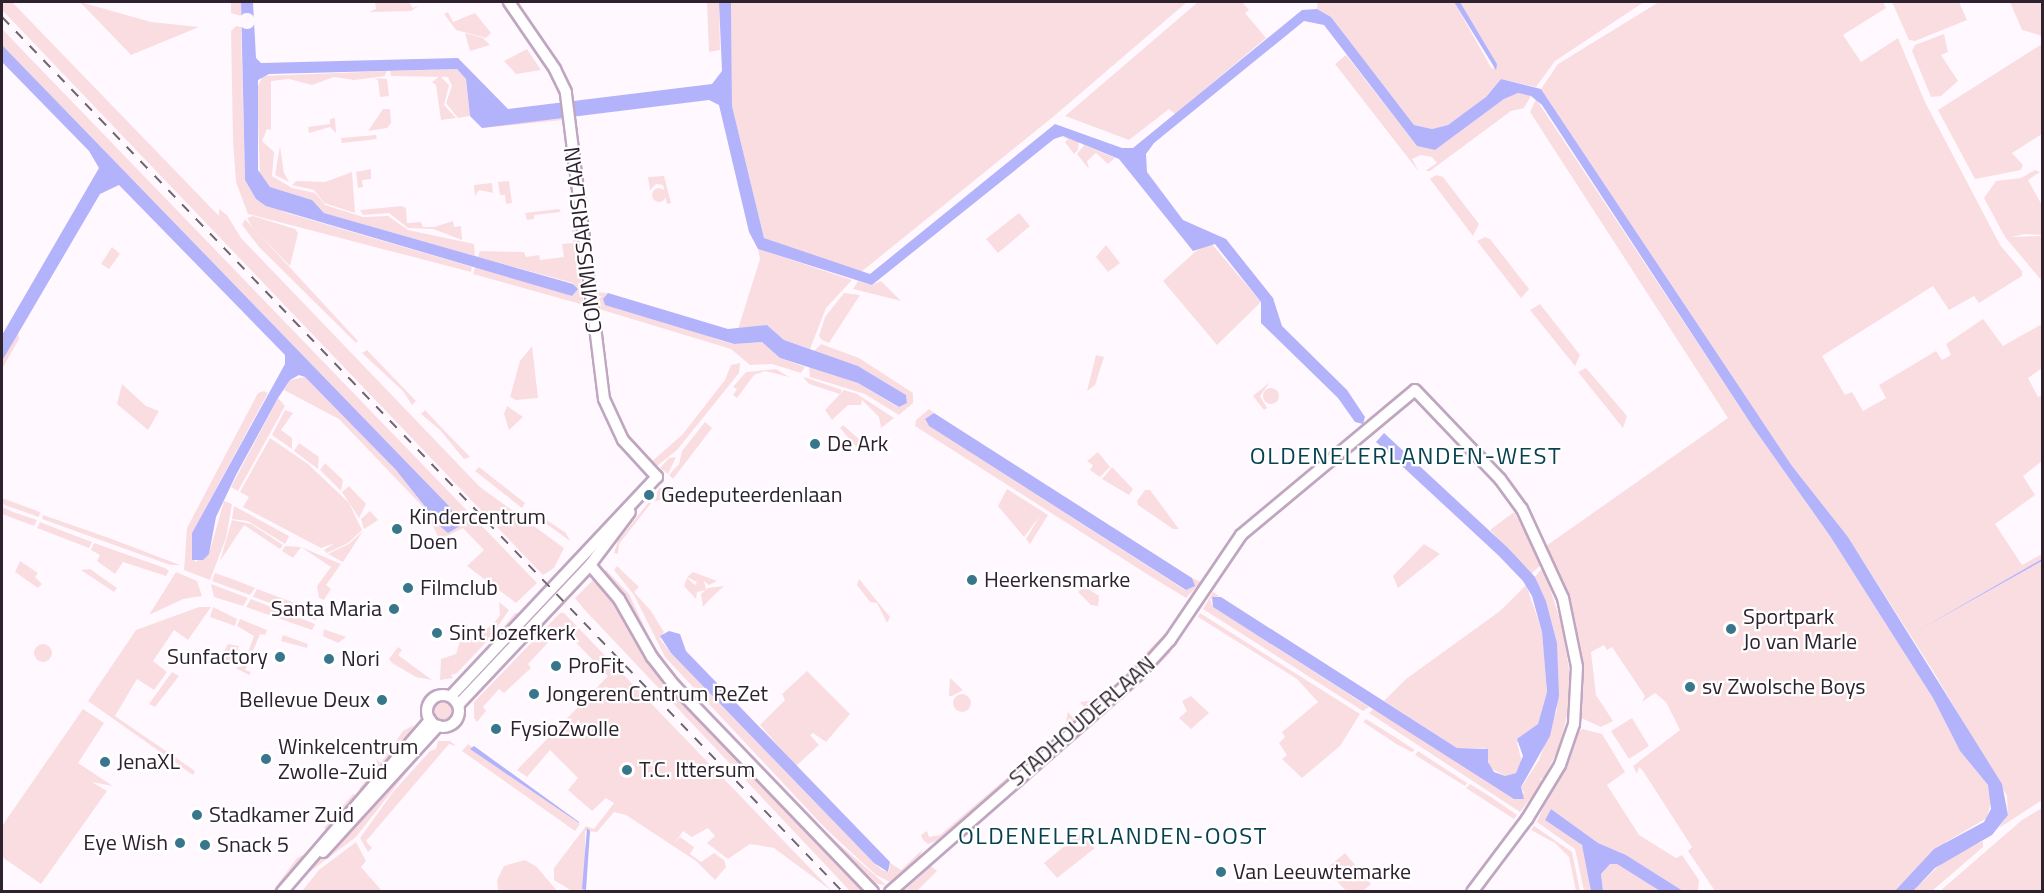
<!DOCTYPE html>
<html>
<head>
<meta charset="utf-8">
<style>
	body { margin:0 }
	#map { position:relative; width:2044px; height:893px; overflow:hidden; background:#fff9ff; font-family:"Titillium Web",sans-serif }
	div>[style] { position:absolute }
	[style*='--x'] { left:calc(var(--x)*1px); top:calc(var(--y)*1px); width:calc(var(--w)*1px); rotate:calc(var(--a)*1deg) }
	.green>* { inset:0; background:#f9dde1 }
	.round { border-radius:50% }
	.water>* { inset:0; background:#b3b3fb }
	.pier>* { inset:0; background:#fff9ff }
	.roads { filter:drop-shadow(2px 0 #c0a6c1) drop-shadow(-2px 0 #c0a6c1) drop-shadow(0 2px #c0a6c1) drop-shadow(0 -2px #c0a6c1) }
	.minor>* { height:10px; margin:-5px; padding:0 5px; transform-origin:5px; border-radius:5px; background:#fff }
	.minor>.ring { margin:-5px; padding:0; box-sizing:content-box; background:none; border:10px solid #fff; border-radius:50% }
	.rail>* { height:2px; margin-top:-1px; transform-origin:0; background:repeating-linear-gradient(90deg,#6e646e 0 10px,transparent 0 20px) }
	.dots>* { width:16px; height:16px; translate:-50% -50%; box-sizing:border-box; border:3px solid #fff; border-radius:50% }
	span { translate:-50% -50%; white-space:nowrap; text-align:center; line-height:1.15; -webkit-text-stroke:4.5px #fff; paint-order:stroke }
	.street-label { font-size:22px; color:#2d222d }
	.poi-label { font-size:22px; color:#2d222d }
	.left { translate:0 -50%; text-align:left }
	.right { translate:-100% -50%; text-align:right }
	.neighbourhood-label { font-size:24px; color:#084150; letter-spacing:1.5px }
	.frame { position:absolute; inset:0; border:3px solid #2d222d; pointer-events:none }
</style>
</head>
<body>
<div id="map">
	<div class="green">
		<div style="clip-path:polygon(2px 2px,12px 2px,219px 216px,219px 209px,227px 215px,241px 238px,480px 487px,564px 548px,554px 568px,543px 575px,2px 10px)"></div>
		<div style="clip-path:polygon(80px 2px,151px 22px,199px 27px,131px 55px)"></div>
		<div style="clip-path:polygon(231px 2px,241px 2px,241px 16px,231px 13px)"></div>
		<div style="clip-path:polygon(375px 2px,409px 2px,413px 8px,420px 5px,411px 11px,369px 12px,376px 9px)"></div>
		<div style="clip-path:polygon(707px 2px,719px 2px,720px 50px,709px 52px)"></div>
		<div style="clip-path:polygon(731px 2px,1187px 2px,1053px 117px,861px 272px,764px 238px,732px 106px)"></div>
		<div style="clip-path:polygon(1198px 2px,1242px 2px,1249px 10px,1245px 13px,1266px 38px,1175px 114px,1169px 109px,1129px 140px,1065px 116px)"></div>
		<div style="clip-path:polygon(1318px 2px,1454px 2px,1492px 69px,1497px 64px,1460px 2px,1644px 2px,1555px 61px,1536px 87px,1501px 79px,1482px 101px,1448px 125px,1432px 129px,1414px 125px,1331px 17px,1317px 9px)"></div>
		<div style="clip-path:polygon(1659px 2px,1883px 2px,1886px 8px,1843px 35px,1861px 62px,1898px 38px,1925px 102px,2000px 245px,2022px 271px,2022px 276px,1979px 303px,1974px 296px,1949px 310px,1933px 286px,1822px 356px,1845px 395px,1852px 392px,1863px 411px,1886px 398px,1879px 385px,1936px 351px,1942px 360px,1951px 355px,1946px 344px,1983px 319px,2003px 346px,2042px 324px,2042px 368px,2028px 378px,2038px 397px,2042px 395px,2042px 461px,2023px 476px,2035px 495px,1995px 524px,2022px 565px,2042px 554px,2042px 559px,1917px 631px,2042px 561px,2042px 800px,1999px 828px,2008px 814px,2007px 796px,1933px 671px,1848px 537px,1792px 466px,1541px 89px,1558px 64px)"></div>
		<div style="clip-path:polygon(1892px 2px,1959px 2px,1967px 20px,1915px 41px,1909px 40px)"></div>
		<div style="clip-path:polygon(2010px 2px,2042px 2px,2042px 36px,2022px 30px)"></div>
		<div style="clip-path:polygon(448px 12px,453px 22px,475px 13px,491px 33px,486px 38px,456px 30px,444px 14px)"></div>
		<div style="clip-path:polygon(236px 26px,241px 27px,245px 180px,256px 199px,287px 213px,472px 267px,471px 272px,248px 214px,236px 182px,233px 141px,231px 31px)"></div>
		<div style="clip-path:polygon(2px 29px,537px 583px,516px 603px,467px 566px,484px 550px,463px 528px,449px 535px,443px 546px,423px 507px,339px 419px,284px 390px,290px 380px,305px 377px,396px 470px,435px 520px,450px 507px,2px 45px)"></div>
		<div style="clip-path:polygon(465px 33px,483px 38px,490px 45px,470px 51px)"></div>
		<div style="clip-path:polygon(1944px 34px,1948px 52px,1941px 55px,1958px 81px,1941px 96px,1931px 97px,1912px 51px,1915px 45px)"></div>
		<div style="clip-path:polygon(2042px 44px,2042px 134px,2012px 153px,2023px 165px,2021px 170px,1975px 179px,1938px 110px)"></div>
		<div style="clip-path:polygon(527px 49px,541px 70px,516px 74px,504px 61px)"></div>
		<div style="clip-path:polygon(1346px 55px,1417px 146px,1435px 150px,1504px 99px,1518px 93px,1531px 96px,1524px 108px,1511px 111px,1430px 171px,1425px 171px,1437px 163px,1432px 157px,1421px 155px,1412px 159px,1419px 172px,1335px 64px)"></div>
		<div style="clip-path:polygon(457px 69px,466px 79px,470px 116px,458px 118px,446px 103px,452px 86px,448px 77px,391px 76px,390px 71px)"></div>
		<div style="clip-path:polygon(387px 71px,385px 76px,354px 80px,334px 77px,312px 85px,289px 79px,271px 81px,271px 130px,267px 129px,262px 141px,274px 152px,272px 176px,292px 188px,315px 193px,325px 205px,363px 217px,388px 216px,408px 230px,474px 244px,475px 256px,324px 213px,312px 200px,270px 187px,260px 174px,257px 88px,263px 76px)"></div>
		<div style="clip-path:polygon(440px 76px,449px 85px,444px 105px,456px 118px,441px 120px,436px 85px,432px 82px)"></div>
		<div style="clip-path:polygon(374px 78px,387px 79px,389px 96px,380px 97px,378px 80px)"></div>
		<div style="clip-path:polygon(1536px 99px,1753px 427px,1830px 536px,1933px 698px,1960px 751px,1988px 785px,1992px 797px,1987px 818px,1946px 842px,1921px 883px,1946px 859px,1983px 841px,1983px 847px,1932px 891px,1715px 891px,1688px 851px,1692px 847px,1643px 771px,1639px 767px,1637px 774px,1633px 766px,1680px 730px,1666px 702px,1655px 693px,1642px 702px,1645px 696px,1612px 647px,1607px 650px,1604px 645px,1591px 652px,1596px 695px,1613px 721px,1601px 727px,1579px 717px,1561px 583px,1546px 546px,1728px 418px,1530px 112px)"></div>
		<div style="clip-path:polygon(383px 109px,390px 109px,391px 123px,387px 128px,368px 131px)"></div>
		<div style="clip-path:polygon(562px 116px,563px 120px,482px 128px,485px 125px)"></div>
		<div style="clip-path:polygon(335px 118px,336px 133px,330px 127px,309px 133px,308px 127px,330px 124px,330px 119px)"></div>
		<div style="clip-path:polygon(376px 135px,377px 139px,342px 143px,341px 138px)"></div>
		<div style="clip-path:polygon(1058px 136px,1079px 140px,1078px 150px,1074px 154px,1065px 142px,1068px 139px)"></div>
		<div style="clip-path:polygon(1084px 145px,1115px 158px,1108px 164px,1096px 153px,1087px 161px,1089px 169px,1077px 154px)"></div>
		<div style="clip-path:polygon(280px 146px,284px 173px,289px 182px,275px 175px)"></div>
		<div style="clip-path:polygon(371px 169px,371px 179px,362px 180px,363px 187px,358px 188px,356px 172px)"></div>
		<div style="clip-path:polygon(2035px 170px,2040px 172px,2028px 180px,2042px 205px,2042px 235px,2025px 234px,2011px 237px,2042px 236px,2042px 281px,2005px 237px,1984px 198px,1996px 181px,2021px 178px)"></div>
		<div style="clip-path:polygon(352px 172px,355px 213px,324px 203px,314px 190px,292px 185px,296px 181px,325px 182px)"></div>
		<div style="clip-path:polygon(1436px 175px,1443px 177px,1479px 224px,1473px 236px,1430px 179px)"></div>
		<div style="clip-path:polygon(664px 176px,671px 203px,667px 204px,663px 185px,656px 184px,650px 190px,648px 177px)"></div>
		<div style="clip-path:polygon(509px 181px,512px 203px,506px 204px,505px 195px,500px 195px,498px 182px)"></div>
		<div style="clip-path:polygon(492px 183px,493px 193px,479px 190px,475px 196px,474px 185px)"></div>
		<div class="round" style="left:652px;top:188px;width:14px;height:14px"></div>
		<div style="clip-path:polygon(402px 206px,406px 208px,407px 223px,421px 222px,423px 227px,434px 227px,453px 221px,454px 227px,461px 226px,462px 240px,433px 229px,408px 228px,389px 213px,363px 215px,360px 210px)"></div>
		<div style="clip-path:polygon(559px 209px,561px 212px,534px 215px,534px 219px,527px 220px,525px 213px)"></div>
		<div style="clip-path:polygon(1019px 213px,1030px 226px,998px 253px,986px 239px)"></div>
		<div style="clip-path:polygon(253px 216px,295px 229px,298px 233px,290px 266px,253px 228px,247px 218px)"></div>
		<div style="clip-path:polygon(245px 219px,358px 341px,356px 343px,260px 248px,242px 225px)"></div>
		<div style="clip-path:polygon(571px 224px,574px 224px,584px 305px,473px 274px,475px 267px,572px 296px,577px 289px,573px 283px,478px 257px,480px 251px,524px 252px,526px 257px,539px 255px,540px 260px,564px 257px,562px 244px,573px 243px)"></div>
		<div style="clip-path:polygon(1485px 237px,1490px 239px,1529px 289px,1521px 298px,1477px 241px)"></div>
		<div style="clip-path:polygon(1211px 243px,1261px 302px,1217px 345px,1163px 281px,1196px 251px)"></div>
		<div style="clip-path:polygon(1106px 245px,1120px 263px,1108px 272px,1096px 257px)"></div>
		<div style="clip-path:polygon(112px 247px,120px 254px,109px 269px,101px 264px)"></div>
		<div style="clip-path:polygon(758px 249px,852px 280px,826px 308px,810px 349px,784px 340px,767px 325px,738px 329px,760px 259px)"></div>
		<div style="clip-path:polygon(858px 281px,872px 285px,881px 281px,901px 301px,853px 289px)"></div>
		<div style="clip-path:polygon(597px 292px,608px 293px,603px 299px,719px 340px,733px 344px,762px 342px,780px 358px,805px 367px,801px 373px,772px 364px,750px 365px,731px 349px,599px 309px)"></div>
		<div style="clip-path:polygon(844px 293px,860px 295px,829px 343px,822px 340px,819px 336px,825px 317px)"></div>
		<div style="clip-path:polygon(1540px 304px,1580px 355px,1575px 366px,1530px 310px)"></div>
		<div style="clip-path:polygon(18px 333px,19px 339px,2px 369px,2px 361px)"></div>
		<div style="clip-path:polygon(821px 344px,859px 358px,913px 393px,913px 403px,899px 415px,865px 394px,810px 377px,809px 367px,858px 383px,898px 407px,907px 403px,906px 395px,858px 366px,814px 351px)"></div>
		<div style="clip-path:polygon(532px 346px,538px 398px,516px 400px,510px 397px,520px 361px)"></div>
		<div style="clip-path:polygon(367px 350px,416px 401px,412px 405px,403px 391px,362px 353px)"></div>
		<div style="clip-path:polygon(1096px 355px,1104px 357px,1095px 385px,1087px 391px)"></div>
		<div style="clip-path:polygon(740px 363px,739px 373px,677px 450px,657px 466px,651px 462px,682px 435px,725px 380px,731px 365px)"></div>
		<div style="clip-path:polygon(1586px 368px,1627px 416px,1623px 428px,1578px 372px)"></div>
		<div style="clip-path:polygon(776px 369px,789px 377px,765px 371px,754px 375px,737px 398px,733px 395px,737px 389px,733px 387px,746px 372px)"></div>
		<div style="clip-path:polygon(803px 377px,810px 379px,842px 390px,840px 394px,809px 384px)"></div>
		<div style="clip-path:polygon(1270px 382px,1260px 396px,1267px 408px,1264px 410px,1253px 396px)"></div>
		<div style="clip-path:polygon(122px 384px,146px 406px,159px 411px,148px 430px,117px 404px)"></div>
		<div class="round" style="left:1263px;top:388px;width:16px;height:16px"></div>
		<div style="clip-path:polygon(844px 390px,857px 394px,894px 418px,881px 428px,879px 417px,862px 400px,861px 405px,848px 405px,832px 420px,825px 410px)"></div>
		<div style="clip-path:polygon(264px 391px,268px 393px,192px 533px,195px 562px,209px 554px,224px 501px,232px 504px,226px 538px,210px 580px,184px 570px,187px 528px,258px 393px)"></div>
		<div style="clip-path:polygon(278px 398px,285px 406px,238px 491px,231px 487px)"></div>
		<div style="clip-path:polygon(507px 406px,523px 417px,509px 430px,504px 414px)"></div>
		<div style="clip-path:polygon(929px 409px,934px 413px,925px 420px,929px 426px,1185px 590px,1194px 586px,1192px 578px,1201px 582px,1186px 598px,1150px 576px,915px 426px,916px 420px)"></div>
		<div style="clip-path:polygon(285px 410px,293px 413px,281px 430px,292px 438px,292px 449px,272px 435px)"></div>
		<div style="clip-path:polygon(425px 410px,439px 425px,470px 457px,464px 459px,440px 430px,421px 414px)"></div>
		<div style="clip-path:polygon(705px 422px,712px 428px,673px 479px,669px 475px,679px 464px,682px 451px)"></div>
		<div style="clip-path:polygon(843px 425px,861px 441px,859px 450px,840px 428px)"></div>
		<div style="clip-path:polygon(270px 438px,308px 464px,349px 503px,362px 530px,348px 543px,327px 553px,324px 550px,335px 543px,321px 548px,243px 507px,249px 497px,240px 492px)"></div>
		<div style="clip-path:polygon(299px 443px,319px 457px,318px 469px,294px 451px)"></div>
		<div style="clip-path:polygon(1098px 452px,1110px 467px,1100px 477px,1090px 470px,1093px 465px,1087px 461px)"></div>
		<div style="clip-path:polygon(676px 457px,668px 474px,660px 468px,669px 458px)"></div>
		<div style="clip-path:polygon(325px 463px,343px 480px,341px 491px,320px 470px)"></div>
		<div style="clip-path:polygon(479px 467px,525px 503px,522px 508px,475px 471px)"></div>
		<div style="clip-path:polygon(1112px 467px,1133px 489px,1129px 495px,1102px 479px)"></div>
		<div style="clip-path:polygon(349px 486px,366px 504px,359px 518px,342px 492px)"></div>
		<div style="clip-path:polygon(660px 488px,672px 492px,671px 497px,652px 502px,619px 544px,618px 554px,614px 553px,618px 541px)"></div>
		<div style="clip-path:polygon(1007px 489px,1048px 515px,1030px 544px,1026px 539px,1040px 516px,1024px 537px,998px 506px)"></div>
		<div style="clip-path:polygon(1145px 490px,1150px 490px,1179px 529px,1173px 529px,1138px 505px,1137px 501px)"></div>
		<div style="clip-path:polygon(2px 498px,40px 512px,39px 517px,2px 504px)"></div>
		<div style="clip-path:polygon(234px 506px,289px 536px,285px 544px,248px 521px,232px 519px)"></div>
		<div style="clip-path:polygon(2px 507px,13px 512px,37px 520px,34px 526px,2px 514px)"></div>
		<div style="clip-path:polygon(370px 511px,378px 520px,364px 529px,361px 519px)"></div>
		<div style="clip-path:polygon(1514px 512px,1542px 564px,1531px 574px,1490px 530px)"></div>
		<div style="clip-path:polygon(536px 513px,566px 533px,570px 541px,534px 515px)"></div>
		<div style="clip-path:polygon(43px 515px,109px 538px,180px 565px,170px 565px,42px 519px)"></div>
		<div style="clip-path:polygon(232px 520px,251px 524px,283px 545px,280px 549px,244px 525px,220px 561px)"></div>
		<div style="clip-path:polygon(40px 522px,68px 533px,92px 542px,89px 548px,37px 528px)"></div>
		<div style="clip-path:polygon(363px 531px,343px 562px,328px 554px,349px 544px)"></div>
		<div style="clip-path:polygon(94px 543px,165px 568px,169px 571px,166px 576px,123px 562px,115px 574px,97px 561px,100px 555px,91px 550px)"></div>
		<div style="clip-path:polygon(1424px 544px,1440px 554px,1398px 588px,1393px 576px)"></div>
		<div style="clip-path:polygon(285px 546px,301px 547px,341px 564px,326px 585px,331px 589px,324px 600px,319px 598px,317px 586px,331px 567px,301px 547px,293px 558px,282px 551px)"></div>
		<div style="clip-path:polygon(20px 561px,38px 573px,35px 577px,42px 584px,38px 588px,15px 572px)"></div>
		<div style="clip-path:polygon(617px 566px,639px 587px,634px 592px,651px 611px,664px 632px,660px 639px,671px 653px,874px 863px,882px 870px,889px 872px,890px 863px,901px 870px,922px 850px,920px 856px,890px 882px,876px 875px,827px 830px,665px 657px,634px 595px,614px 570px)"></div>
		<div style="clip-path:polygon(1543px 567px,1562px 626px,1569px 669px,1569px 708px,1559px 748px,1543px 779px,1539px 778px,1543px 782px,1520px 812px,1369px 713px,1373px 709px,1525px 794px,1521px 788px,1539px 760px,1557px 710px,1557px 643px,1546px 601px,1535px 577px)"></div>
		<div style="clip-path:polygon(90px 569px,117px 588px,114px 592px,81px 570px)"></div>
		<div style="clip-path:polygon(606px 570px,629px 594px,653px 645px,685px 687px,825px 832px,886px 885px,877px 884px,839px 850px,667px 671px,602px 572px)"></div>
		<div style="clip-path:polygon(176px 572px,197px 581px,202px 596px,183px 599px,149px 615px)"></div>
		<div style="clip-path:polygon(693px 572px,717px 581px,709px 585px,704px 581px,706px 590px,697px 592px,696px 599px,684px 586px,687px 578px,695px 585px,697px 582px,687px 577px)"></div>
		<div style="clip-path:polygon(215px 573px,235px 580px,255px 588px,250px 595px,212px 581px)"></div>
		<div style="clip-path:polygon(595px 578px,611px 595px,635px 636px,866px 891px,850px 891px,583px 608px,575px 598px)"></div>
		<div style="clip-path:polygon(859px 579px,890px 617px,887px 623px,877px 603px,870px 602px,857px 585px)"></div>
		<div style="clip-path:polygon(211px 584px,248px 598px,243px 606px,214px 597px)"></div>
		<div style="clip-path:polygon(1526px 585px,1542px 631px,1547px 692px,1538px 724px,1517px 743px,1522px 762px,1516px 773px,1505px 776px,1490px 768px,1485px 748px,1457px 748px,1384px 701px,1406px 679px,1500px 611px)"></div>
		<div style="clip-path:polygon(724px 586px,709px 600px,703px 607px,701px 594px,708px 588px)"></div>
		<div style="clip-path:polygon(1084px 586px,1099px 596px,1098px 606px,1091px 605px,1078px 592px)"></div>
		<div style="clip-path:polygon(257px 589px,319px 612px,316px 620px,253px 597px)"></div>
		<div style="clip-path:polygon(1213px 592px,1219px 596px,1210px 599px,1213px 607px,1369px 707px,1363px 711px,1203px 609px)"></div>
		<div style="clip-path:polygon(251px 599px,315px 624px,312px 630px,246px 607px)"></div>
		<div style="clip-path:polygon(499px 602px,509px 610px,490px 638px,457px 673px,451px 675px,453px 678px,440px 680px,441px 659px,456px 654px,461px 638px,477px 637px,495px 622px,500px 615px)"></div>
		<div style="clip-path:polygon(199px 607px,211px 607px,188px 640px,174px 630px,153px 661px,167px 672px,154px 690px,137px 679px,115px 716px,195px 771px,193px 775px,88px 701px,136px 630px)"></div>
		<div style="clip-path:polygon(213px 607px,237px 619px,235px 626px,210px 617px)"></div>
		<div style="clip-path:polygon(515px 613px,522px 615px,470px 672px,468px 670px)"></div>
		<div style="clip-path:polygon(560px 613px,564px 613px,832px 891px,774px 848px,750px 844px,728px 859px,707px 843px,715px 836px,708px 828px,692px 837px,683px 831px,675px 843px,680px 837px,694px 847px,690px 854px,701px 862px,714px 853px,724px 860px,726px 867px,715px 880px,696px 861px,626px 815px,614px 812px,597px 832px,585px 831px,585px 891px,572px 891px,554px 880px,554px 868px,586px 826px,594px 829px,614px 803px,606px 798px,592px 811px,568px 790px,578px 778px,550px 750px,527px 777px,517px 770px,608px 676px,566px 632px,562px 636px,557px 633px,528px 664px,531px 668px,504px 693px,499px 689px,483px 707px,486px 711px,477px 722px,474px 718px,474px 702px)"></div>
		<div style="clip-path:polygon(1200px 613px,1360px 714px,1340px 746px,1302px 778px,1282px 759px,1287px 755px,1279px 743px,1285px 737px,1282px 732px,1318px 702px,1297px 679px,1198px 617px)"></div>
		<div style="clip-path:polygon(240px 619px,267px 630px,265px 635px,260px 634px,245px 670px,251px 672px,249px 675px,236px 668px,243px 666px,254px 636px,237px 626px)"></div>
		<div style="clip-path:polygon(1175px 623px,1170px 634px,1131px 676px,1092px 708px,1084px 707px,1080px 702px,1096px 700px,1117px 683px)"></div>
		<div style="clip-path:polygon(324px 629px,326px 630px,346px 637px,338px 643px,323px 636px)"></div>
		<div style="clip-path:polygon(283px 635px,308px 644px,307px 648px,281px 641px)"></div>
		<div class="round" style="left:34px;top:644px;width:18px;height:18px"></div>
		<div style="clip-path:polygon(228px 644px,239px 646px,232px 663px,220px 659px)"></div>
		<div style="clip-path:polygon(398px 647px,402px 650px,398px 655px,432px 680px,416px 677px,392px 663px,389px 659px)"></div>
		<div style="clip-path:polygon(1168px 650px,1171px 652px,1142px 681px,1101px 717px,1098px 714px)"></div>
		<div style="clip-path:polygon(807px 671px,850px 714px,826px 742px,813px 733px,810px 735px,819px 745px,796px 766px,760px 725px,785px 700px,782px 694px)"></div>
		<div style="clip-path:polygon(172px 672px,179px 676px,155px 707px,149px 704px)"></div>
		<div style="clip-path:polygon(950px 678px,963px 690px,952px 696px,949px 696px)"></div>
		<div class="round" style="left:953px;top:694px;width:18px;height:18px"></div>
		<div style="clip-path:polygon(1191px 696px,1209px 713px,1191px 729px,1179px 718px,1187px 711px,1182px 701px)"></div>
		<div class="round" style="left:433px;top:700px;width:22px;height:22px"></div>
		<div style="clip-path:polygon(83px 709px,104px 723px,78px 763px,113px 786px,92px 782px,107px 791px,41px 884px,2px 857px,2px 826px)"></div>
		<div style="clip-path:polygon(1068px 712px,1076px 721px,1064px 732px,936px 841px,928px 844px,923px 840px,921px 835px,927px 831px,929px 837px,940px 835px,1064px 729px)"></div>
		<div style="clip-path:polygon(1632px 718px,1649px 746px,1629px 759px,1611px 731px)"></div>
		<div style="clip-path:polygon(1366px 719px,1395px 737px,1415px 750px,1412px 752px,1398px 745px,1363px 722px)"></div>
		<div style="clip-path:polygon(414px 725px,408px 737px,361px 791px,359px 789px,378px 765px,376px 759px,381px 763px,403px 731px)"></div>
		<div style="clip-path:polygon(1583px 729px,1602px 734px,1625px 772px,1607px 785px,1639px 835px,1676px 858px,1682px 855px,1699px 880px,1698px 891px,1683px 891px,1626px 855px,1598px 843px,1551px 809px,1545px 820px,1578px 841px,1584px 849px,1591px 891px,1584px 891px,1575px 849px,1537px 822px,1575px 733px)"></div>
		<div style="clip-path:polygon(433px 739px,356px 837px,308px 873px,329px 847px,368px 814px,391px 782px)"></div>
		<div style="clip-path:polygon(438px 741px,450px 741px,456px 746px,449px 744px,366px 841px,372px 848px,368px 852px,360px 838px,393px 792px,430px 751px,436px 749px)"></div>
		<div style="clip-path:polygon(468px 744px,580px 824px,575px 831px,462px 751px)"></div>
		<div style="clip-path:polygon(1418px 751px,1467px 783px,1465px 786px,1415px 755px)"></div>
		<div style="clip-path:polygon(1470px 784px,1491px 797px,1517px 815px,1514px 819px,1466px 788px)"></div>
		<div style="clip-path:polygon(353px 794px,356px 796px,327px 831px,324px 828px)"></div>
		<div style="clip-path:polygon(2042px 808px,2042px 891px,1940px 891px,2022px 820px)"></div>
		<div style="clip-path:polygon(1534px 826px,1572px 852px,1580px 891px,1576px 891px,1569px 857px,1555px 843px,1531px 830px)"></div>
		<div style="clip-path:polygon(1078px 835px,1085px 837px,1095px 848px,1057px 878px,1044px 863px)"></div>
		<div style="clip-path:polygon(356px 842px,366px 861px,361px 867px,382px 891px,302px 891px,319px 870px)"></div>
		<div style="clip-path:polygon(307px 853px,277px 891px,272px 892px,297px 858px)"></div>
		<div style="clip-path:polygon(1345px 853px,1371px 884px,1363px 891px,1346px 891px,1326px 869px)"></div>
		<div style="clip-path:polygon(525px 860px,537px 867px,557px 891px,498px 891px,497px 880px,504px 866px)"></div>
		<div style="clip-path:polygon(1610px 864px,1617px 864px,1660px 891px,1603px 891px,1601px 874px)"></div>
		<div style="clip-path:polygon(931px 866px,937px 871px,917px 891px,904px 891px)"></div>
	</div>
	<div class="water">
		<div style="clip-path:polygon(241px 2px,253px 2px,256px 58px,261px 63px,458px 58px,508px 109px,712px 84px,722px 71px,719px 2px,731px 2px,732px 106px,764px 238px,870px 274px,1055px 124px,1122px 148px,1133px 148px,1302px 10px,1317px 9px,1331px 17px,1414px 125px,1432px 129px,1448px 125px,1486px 97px,1501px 79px,1541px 89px,1792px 466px,1848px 537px,2002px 784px,2008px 815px,1992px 835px,1935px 868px,1913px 891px,1895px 891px,1934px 849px,1984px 822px,1991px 809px,1988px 785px,1960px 751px,1933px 698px,1830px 536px,1753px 427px,1542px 105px,1531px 96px,1518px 93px,1504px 99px,1435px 150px,1417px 146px,1324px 25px,1304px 21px,1154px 143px,1146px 154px,1147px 172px,1183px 220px,1226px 239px,1273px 298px,1282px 326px,1347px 390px,1365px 417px,1363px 424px,1355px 422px,1338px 398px,1261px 323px,1261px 302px,1215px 244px,1193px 251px,1119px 159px,1063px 136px,1054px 139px,872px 285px,758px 249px,749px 232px,719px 105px,709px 100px,482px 128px,470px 116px,466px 79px,457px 69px,269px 74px,258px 80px,258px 170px,270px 187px,312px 200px,324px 213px,573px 284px,578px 289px,572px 296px,266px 206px,256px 199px,245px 180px)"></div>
		<div style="clip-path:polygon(1454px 2px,1460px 2px,1497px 64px,1496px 70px)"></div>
		<div style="clip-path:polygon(2px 45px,450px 507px,460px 526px,448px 533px,441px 527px,396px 470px,305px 377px,299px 375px,290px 380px,278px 398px,236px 475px,216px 517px,209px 554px,203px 560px,192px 560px,192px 533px,285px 364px,285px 355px,119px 185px,100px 194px,2px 361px,2px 335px,99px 168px,89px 151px,2px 62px)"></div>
		<div style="clip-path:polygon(608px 293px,728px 329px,767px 325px,784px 340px,858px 366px,906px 395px,907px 403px,899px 407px,858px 383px,780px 358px,762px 342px,734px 344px,605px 305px,603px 299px)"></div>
		<div style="clip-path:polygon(934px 413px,1192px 578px,1195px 586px,1186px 590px,929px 426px,925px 419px)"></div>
		<div style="clip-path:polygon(1384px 433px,1508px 548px,1535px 577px,1546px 601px,1557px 643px,1559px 696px,1550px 736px,1521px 787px,1524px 799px,1514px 799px,1213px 607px,1212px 597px,1221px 597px,1457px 748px,1488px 749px,1488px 762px,1494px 772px,1505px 776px,1516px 773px,1523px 756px,1517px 739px,1538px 724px,1547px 692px,1542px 632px,1532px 596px,1523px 581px,1498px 555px,1376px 442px)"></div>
		<div style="clip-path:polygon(2042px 559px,2042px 561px,1917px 631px)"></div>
		<div style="clip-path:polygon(669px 631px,680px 634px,686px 651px,890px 862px,888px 872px,874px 863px,671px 653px,660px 636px)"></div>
		<div style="clip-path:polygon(474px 746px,579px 822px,579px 823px,470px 749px)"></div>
		<div style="clip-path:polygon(1551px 809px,1598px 843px,1626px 855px,1683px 891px,1660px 891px,1617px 864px,1610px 864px,1601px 874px,1603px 891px,1591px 891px,1582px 845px,1545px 820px)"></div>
		<div style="clip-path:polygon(587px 828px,590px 831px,586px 890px,582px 889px)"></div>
	</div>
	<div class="pier">
		<div class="round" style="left:239px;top:13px;width:16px;height:16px"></div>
	</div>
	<div class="roads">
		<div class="minor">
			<div style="--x:590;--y:565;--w:45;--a:49.5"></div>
			<div style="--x:619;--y:599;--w:67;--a:60.4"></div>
			<div style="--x:652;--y:657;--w:36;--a:52"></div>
			<div style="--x:674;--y:685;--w:287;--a:46.1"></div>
			<div class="ring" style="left:427px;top:695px;width:22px;height:22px"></div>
			<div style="--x:451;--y:696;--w:301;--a:-46.8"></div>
			<div style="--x:657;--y:477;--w:50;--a:-132.6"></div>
			<div style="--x:623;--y:440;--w:45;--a:-114.9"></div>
			<div style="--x:604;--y:399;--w:309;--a:-97.1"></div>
			<div style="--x:566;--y:92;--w:25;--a:-116"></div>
			<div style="--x:555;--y:69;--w:81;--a:-124.5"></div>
			<div style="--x:459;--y:704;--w:191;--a:-46.7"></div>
			<div style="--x:590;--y:565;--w:66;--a:-53"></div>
			<div style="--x:323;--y:852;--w:171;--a:-47.6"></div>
			<div style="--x:282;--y:892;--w:227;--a:-49.3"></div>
			<div style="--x:890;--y:892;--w:332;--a:-41.2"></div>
			<div style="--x:1140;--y:673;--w:45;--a:-47.7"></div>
			<div style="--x:1170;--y:640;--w:127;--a:-55.9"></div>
			<div style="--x:1241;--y:535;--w:226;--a:-39.8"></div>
			<div style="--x:1415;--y:390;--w:123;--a:46.3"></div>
			<div style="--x:1500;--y:479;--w:37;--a:54"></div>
			<div style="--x:1522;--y:509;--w:98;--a:65.3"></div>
			<div style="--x:1563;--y:598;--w:70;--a:78.5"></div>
			<div style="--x:1577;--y:667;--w:57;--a:93"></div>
			<div style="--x:1574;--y:724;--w:43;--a:108.9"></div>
			<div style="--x:1560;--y:765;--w:63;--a:121.4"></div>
			<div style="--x:1527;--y:819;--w:91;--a:127"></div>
		</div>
	</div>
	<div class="rail">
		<div style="--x:2;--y:17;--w:1214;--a:46.14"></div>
	</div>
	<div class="dots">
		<div style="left:815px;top:444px;background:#37768b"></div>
		<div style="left:649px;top:495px;background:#37768b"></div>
		<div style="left:397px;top:529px;background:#37768b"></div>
		<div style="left:972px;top:580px;background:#37768b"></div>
		<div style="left:408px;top:588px;background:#37768b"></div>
		<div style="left:394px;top:609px;background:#37768b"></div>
		<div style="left:1731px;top:629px;background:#37768b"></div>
		<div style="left:437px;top:633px;background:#37768b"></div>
		<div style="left:280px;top:657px;background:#37768b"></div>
		<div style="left:329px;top:659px;background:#37768b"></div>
		<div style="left:556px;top:666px;background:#37768b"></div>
		<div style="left:1690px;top:687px;background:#37768b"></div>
		<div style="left:534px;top:694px;background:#37768b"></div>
		<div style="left:382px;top:700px;background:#37768b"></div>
		<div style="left:496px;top:729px;background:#37768b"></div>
		<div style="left:266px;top:759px;background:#37768b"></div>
		<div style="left:105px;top:762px;background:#37768b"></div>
		<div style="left:627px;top:770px;background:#37768b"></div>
		<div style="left:197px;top:815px;background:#37768b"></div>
		<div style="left:180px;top:843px;background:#37768b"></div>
		<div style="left:205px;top:845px;background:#37768b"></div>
		<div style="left:1221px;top:872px;background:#37768b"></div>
	</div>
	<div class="street-label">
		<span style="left:583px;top:240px;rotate:-97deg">COMMISSARISLAAN</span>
		<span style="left:1082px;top:721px;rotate:-41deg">STADHOUDERLAAN</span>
	</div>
	<div class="poi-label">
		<span class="left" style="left:827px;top:444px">De Ark</span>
		<span class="left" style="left:661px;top:495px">Gedeputeerdenlaan</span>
		<span class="left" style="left:409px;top:529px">Kindercentrum<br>Doen</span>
		<span class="left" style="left:984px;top:580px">Heerkensmarke</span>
		<span class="left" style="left:420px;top:588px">Filmclub</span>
		<span class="right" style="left:382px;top:609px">Santa Maria</span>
		<span class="left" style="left:1743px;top:629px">Sportpark<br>Jo van Marle</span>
		<span class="left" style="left:449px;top:633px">Sint Jozefkerk</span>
		<span class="right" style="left:268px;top:657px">Sunfactory</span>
		<span class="left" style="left:341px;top:659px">Nori</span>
		<span class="left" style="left:568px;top:666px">ProFit</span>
		<span class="left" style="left:1702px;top:687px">sv Zwolsche Boys</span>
		<span class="left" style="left:546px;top:694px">JongerenCentrum ReZet</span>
		<span class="right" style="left:370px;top:700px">Bellevue Deux</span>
		<span class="left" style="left:510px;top:729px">FysioZwolle</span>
		<span class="left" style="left:278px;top:759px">Winkelcentrum<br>Zwolle-Zuid</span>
		<span class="left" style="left:117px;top:762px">JenaXL</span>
		<span class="left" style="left:639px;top:770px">T.C. Ittersum</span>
		<span class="left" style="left:209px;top:815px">Stadkamer Zuid</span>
		<span class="right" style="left:168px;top:843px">Eye Wish</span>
		<span class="left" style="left:217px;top:845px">Snack 5</span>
		<span class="left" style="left:1233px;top:872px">Van Leeuwtemarke</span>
	</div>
	<div class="neighbourhood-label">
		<span style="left:1406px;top:456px">OLDENELERLANDEN-WEST</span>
		<span style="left:1113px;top:836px">OLDENELERLANDEN-OOST</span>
	</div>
	<div class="frame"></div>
</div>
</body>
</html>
